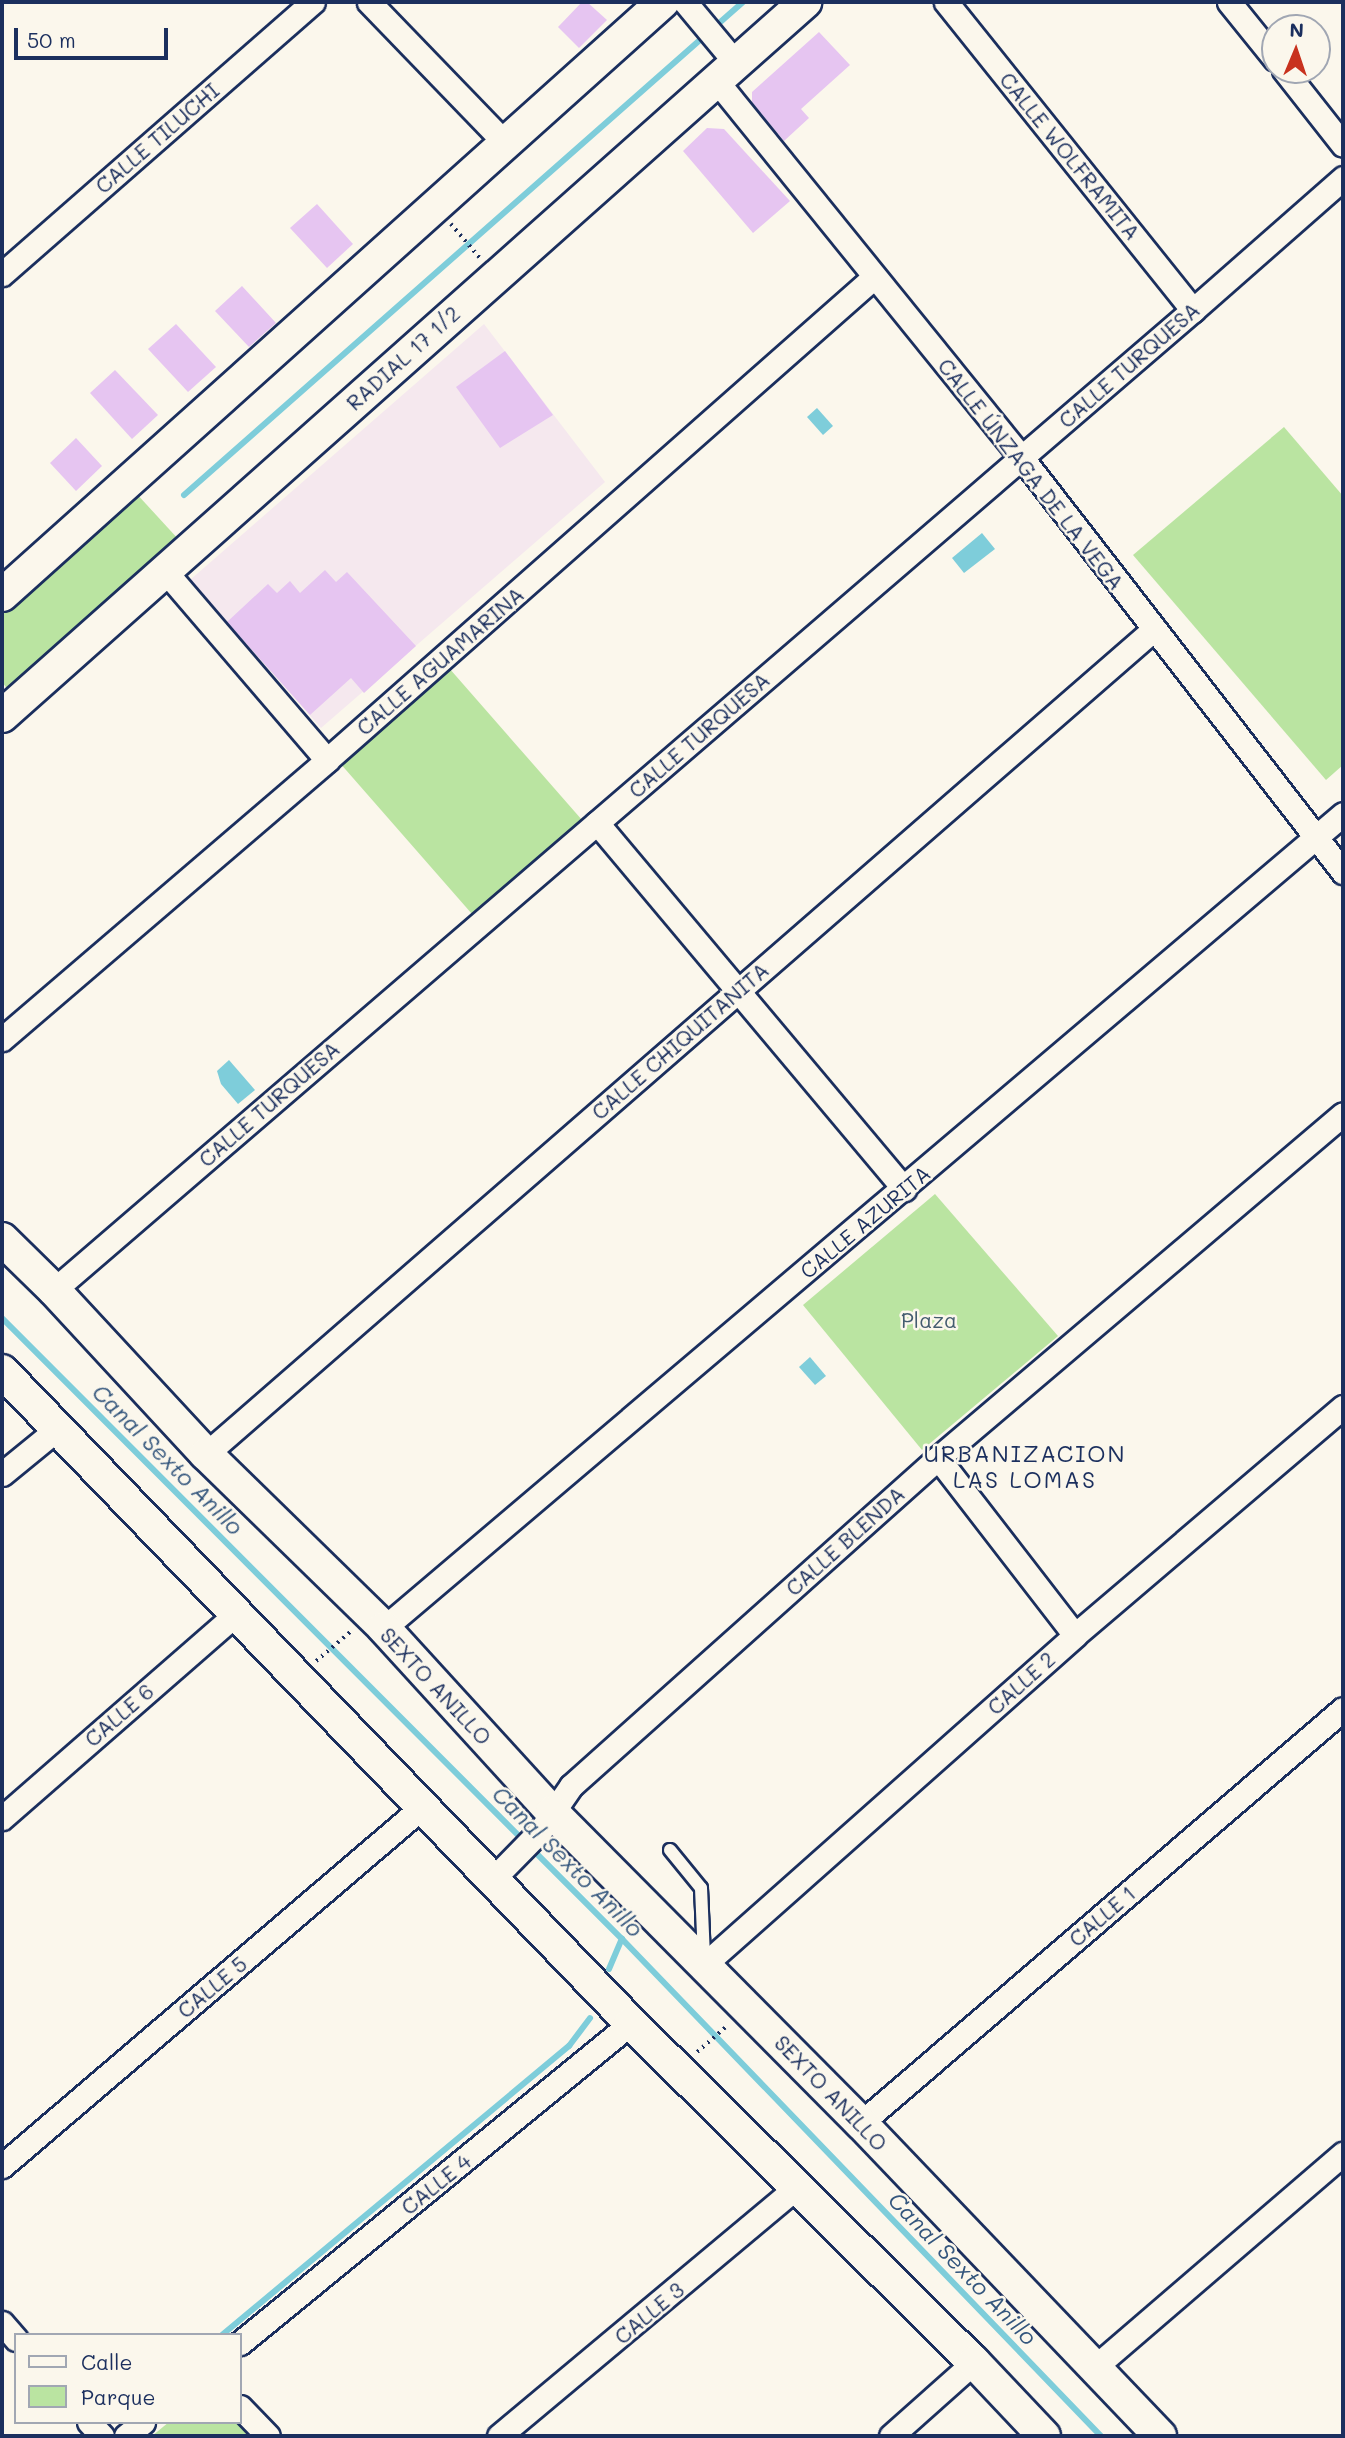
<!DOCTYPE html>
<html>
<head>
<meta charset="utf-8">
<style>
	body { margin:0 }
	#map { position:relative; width:1345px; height:2438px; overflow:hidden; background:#fbf7ec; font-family:Mali,sans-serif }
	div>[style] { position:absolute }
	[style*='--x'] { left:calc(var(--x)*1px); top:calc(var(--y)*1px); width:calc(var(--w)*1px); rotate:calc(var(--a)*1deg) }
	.built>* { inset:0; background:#f5e8ee }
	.green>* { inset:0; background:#bae4a1 }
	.water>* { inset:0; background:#7ecdda }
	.stream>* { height:6px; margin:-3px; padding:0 3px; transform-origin:3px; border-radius:3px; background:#7ecdda }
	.building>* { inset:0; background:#e6c5f1 }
	.path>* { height:3.5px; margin-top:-1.75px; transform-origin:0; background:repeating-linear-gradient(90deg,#1b2f5e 0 2px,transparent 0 7px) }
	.roads { filter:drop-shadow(2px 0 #1b2f5e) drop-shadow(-2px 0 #1b2f5e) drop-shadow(0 2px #1b2f5e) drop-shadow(0 -2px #1b2f5e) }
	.lane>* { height:12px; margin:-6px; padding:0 6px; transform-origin:6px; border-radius:6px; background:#fbf7ec }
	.street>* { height:23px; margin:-11.5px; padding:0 11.5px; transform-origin:11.5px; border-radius:11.5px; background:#fbf7ec }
	.secondary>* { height:32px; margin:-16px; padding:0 16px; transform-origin:16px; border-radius:16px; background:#fbf7ec }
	span { translate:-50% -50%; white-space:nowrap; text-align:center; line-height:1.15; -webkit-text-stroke:5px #fbf7ec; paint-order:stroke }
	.street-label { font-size:21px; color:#1b2f5e }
	.park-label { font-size:21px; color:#435c6f }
	.neighbourhood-label { font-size:23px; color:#1b2f5e; letter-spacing:2px }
	.water-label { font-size:23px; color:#34567d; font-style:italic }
	.frame { position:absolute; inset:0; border:4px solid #1b2f5e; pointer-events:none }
	.legend { position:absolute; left:14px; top:2333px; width:228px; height:91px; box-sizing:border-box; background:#fbf7ec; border:2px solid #a1a7b3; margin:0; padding:9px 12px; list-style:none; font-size:21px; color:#1b2f5e }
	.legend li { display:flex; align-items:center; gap:14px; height:35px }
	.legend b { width:35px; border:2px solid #a1a7b3 }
	.north { position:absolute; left:1261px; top:14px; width:70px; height:70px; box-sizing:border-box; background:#fbf7ec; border:2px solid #a1a7b3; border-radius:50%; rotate:2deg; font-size:19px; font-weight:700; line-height:28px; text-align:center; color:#1b2f5e }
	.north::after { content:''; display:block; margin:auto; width:24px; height:32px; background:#c8321e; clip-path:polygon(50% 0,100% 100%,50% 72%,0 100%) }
	.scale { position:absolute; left:14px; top:28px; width:154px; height:32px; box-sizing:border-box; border:4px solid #1b2f5e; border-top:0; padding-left:9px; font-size:21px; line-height:24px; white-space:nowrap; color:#1b2f5e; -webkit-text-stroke:5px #fbf7ec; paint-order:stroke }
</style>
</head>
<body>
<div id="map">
	<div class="built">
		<div style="clip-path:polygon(484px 324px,605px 482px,321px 728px,190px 580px)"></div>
	</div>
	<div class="green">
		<div style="clip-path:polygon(1284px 427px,1343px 496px,1343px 765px,1326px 780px,1133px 555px)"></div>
		<div style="clip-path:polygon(135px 492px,180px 541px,9px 691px,2px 682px,2px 611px)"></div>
		<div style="clip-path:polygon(449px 668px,582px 820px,472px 914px,339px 762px)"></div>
		<div style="clip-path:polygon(935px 1194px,1058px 1336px,922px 1450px,803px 1305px)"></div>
		<div style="clip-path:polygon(169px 2422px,240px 2422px,255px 2436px,152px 2436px)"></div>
	</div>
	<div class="water">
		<div style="clip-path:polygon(817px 408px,833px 426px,823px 435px,807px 417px)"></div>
		<div style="clip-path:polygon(982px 533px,995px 549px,964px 573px,952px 558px)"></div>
		<div style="clip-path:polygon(229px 1060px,255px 1090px,238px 1104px,221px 1084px,217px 1071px)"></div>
		<div style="clip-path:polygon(810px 1357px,826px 1376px,815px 1385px,799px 1367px)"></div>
	</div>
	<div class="stream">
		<div style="--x:184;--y:495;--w:745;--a:-41.41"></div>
		<div style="--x:2;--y:1318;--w:878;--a:45.05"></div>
		<div style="--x:622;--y:1939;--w:690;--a:46.06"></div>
		<div style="--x:609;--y:1969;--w:33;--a:-67"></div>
		<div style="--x:222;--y:2335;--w:452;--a:-39.8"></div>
		<div style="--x:569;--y:2046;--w:35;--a:-53"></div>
	</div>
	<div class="building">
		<div style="clip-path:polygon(582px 2px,587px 2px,607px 20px,579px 48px,558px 27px)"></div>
		<div style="clip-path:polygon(819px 32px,850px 65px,801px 109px,809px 118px,784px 141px,752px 102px,752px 92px)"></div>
		<div style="clip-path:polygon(707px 128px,724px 129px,790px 201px,753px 233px,683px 151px)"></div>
		<div style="clip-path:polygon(317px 204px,353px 244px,327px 268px,290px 228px)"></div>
		<div style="clip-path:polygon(242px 286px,276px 323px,249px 347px,215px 311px)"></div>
		<div style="clip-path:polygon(176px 324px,216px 367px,188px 392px,148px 349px)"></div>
		<div style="clip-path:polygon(505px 351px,553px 415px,500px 448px,456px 387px)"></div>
		<div style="clip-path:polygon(115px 370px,158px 415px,132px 439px,90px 393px)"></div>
		<div style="clip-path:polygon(76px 438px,102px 466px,76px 491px,50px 463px)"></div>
		<div style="clip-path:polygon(325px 570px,336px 582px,347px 572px,416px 646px,364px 693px,351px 678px,310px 715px,227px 622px,268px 584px,277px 593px,290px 581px,300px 593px)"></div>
	</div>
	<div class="path">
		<div style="--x:451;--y:224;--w:45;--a:49.5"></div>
		<div style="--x:316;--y:1661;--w:45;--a:-40.5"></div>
		<div style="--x:697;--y:2052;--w:41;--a:-41.1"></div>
	</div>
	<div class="roads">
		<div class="lane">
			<div style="--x:670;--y:1850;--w:49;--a:50.8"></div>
			<div style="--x:701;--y:1888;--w:69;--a:87.5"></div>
		</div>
		<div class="street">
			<div style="--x:369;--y:2;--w:197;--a:46"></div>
			<div style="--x:685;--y:2;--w:78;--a:50.2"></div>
			<div style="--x:946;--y:2;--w:395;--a:51.3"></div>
			<div style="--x:1229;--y:2;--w:73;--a:51.1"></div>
			<div style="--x:1284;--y:70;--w:95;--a:51.8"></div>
			<div style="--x:715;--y:79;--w:488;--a:51"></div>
			<div style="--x:1022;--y:458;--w:524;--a:52.21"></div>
			<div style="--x:2;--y:274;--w:413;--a:-41.2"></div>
			<div style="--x:165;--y:571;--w:249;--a:49.4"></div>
			<div style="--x:597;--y:823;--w:478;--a:50"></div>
			<div style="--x:2;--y:1039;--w:428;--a:-40.6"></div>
			<div style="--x:327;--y:760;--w:730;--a:-41.44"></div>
			<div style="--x:54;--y:1290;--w:1503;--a:-40.71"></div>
			<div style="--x:1193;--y:310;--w:200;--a:-41.3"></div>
			<div style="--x:206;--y:1454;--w:1257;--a:-41.03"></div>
			<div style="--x:938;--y:1458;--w:224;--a:52.3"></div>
			<div style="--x:2;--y:1474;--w:71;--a:-39.3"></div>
			<div style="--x:384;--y:1628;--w:1258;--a:-40.32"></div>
			<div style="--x:2;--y:1818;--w:312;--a:-41.1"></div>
			<div style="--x:493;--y:1879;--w:67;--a:-45.6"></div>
			<div style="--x:540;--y:1831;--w:55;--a:-55.4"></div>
			<div style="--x:571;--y:1786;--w:492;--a:-41.8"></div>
			<div style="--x:938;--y:1458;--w:531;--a:-40.34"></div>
			<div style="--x:705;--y:1964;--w:495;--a:-41.6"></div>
			<div style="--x:1075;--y:1635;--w:352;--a:-40.4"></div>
			<div style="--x:861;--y:2123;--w:635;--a:-40.66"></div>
			<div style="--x:2;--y:2166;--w:551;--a:-40.51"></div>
			<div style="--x:2;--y:2323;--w:21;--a:49"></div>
			<div style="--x:240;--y:2343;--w:505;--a:-39.3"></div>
			<div style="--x:1095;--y:2367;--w:327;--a:-40.7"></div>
			<div style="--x:240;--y:2407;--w:40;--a:46"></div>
			<div style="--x:89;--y:2422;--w:19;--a:47"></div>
			<div style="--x:126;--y:2436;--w:22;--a:-39"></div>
			<div style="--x:499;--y:2436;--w:388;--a:-39.9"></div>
			<div style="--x:891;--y:2436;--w:111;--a:-41.7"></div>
		</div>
		<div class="secondary">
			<div style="--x:2;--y:595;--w:888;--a:-41.9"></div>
			<div style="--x:2;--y:716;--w:1075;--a:-41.64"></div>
			<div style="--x:2;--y:1239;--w:73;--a:44.4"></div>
			<div style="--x:54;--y:1290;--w:224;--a:47.2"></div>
			<div style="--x:206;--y:1454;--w:249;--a:44.3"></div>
			<div style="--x:384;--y:1628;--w:249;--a:47.6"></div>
			<div style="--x:552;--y:1812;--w:438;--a:45.2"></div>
			<div style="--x:861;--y:2123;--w:433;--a:46.3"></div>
			<div style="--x:2;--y:1371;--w:906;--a:46.03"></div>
			<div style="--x:631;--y:2023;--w:482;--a:44.7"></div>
			<div style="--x:974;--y:2362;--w:102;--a:46.6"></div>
		</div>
	</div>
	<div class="street-label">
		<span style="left:157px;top:138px;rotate:-41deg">CALLE TILUCHI</span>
		<span style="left:1070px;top:156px;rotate:51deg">CALLE WOLFRAMITA</span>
		<span style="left:403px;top:358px;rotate:-42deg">RADIAL 17 1/2</span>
		<span style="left:1129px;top:365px;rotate:-41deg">CALLE TURQUESA</span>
		<span style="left:1031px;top:474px;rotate:52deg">CALLE ÚNZAGA DE LA VEGA</span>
		<span style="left:440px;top:661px;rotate:-41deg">CALLE AGUAMARINA</span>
		<span style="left:699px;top:735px;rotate:-41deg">CALLE TURQUESA</span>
		<span style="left:680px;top:1041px;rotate:-41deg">CALLE CHIQUITANITA</span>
		<span style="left:269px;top:1104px;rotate:-41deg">CALLE TURQUESA</span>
		<span style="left:865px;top:1222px;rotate:-40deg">CALLE AZURITA</span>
		<span style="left:845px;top:1541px;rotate:-42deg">CALLE BLENDA</span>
		<span style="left:1021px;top:1683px;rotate:-42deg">CALLE 2</span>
		<span style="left:436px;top:1686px;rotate:47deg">SEXTO ANILLO</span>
		<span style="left:119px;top:1715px;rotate:-41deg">CALLE 6</span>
		<span style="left:1102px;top:1916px;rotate:-41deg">CALLE 1</span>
		<span style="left:212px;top:1987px;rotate:-40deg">CALLE 5</span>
		<span style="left:831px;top:2093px;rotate:46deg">SEXTO ANILLO</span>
		<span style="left:436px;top:2184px;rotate:-39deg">CALLE 4</span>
		<span style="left:649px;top:2313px;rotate:-40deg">CALLE 3</span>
	</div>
	<div class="park-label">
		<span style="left:929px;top:1320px">Plaza</span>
	</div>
	<div class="neighbourhood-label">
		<span style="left:1025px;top:1466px">URBANIZACION<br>LAS LOMAS</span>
	</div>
	<div class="water-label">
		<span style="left:168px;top:1459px;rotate:45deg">Canal Sexto Anillo</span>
		<span style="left:568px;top:1861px;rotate:45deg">Canal Sexto Anillo</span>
		<span style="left:963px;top:2268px;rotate:46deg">Canal Sexto Anillo</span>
	</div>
	<div class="frame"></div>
	<ul class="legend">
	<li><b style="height:9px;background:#fbf7ec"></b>Calle</li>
	<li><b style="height:19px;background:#bae4a1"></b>Parque</li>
	</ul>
	<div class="north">N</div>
	<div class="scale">50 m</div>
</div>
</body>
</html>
